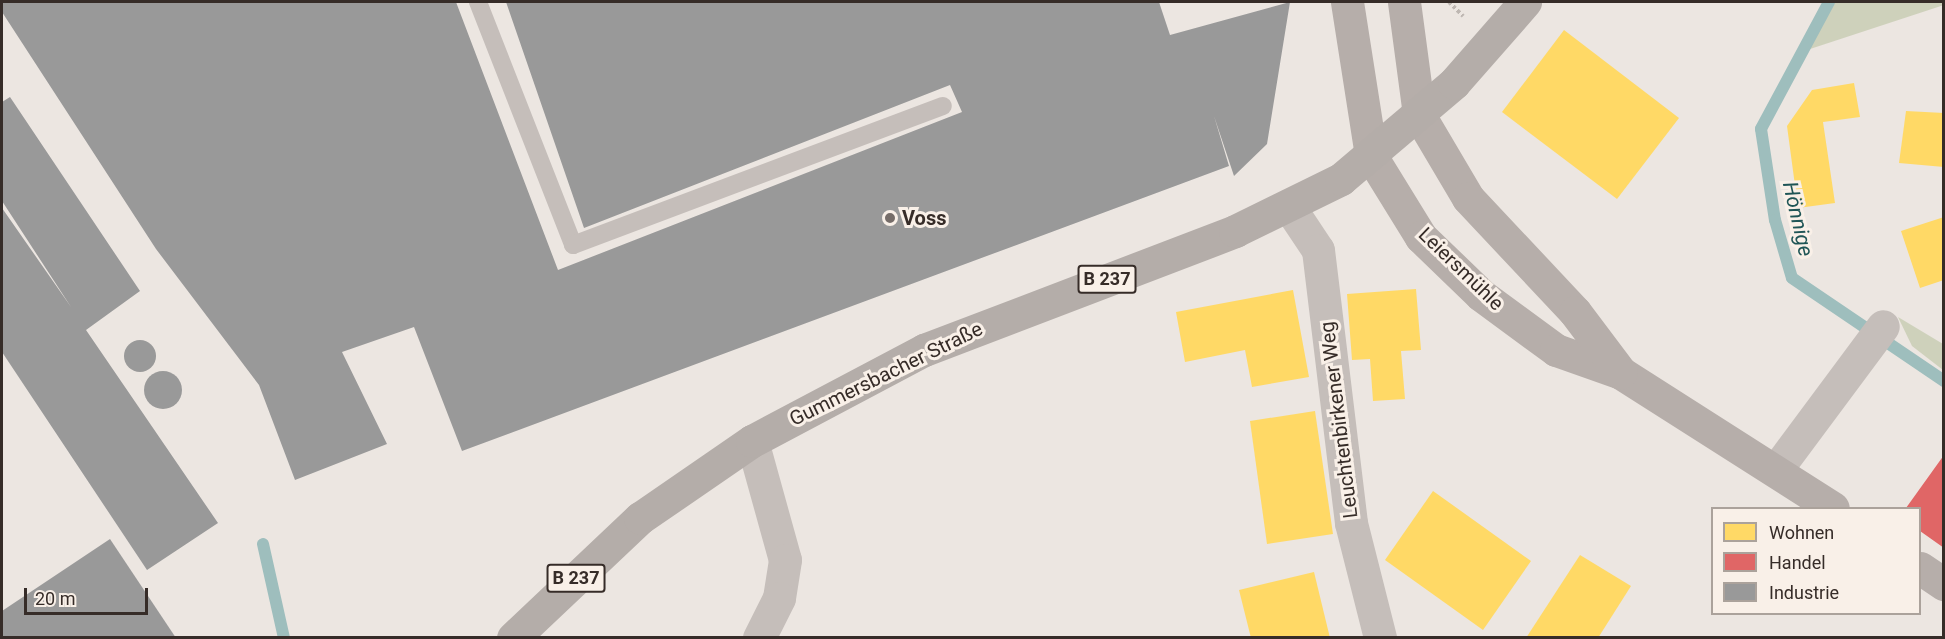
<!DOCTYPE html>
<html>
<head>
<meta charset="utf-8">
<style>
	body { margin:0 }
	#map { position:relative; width:1945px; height:639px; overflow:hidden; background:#ece6e1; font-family:Roboto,sans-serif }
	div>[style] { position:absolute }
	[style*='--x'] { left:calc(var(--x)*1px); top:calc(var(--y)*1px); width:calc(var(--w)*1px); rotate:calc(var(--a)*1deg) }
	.green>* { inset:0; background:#ced1bb }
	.homes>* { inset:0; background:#ffd966 }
	.shops>* { inset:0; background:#e06666 }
	.industry>* { inset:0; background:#999 }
	.round { border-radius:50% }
	.stream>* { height:12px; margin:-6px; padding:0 6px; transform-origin:6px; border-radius:6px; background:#9ebebd }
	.path>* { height:4px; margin-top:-2px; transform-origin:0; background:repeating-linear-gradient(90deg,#beb7b2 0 3px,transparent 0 6px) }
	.lane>* { height:18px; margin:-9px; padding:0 9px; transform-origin:9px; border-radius:9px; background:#c5beba }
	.street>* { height:33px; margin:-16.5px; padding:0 16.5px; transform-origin:16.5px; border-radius:16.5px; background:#c5beba }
	.secondary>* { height:33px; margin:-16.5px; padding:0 16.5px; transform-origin:16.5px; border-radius:16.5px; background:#b6aeaa }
	.primary>* { height:33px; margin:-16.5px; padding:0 16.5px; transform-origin:16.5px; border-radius:16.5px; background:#b4ada9 }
	.dots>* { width:16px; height:16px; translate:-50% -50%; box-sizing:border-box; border:3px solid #f9f0e8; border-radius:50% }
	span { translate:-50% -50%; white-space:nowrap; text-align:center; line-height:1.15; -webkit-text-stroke:6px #f9f0e8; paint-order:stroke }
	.shield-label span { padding:2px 4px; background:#f9f0e8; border:2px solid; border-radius:4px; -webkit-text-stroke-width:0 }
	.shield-label { font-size:18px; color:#362c28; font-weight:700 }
	.poi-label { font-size:20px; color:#362c28; font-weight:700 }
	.left { translate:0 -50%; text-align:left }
	.street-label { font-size:20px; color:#362c28 }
	.water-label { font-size:21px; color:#1f5556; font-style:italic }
	.frame { position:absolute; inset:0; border:3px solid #362c28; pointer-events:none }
	.legend { position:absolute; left:1711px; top:507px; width:210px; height:108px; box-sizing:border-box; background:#f9f0e8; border:2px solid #aba29b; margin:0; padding:8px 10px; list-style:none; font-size:18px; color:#362c28 }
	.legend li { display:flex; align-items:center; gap:12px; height:30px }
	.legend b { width:30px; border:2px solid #aba29b }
	.scale { position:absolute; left:24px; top:588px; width:124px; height:27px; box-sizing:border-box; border:3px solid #362c28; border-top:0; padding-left:8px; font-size:18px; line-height:21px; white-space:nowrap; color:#362c28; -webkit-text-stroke:4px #f9f0e8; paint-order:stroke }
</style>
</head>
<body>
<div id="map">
	<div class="green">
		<div style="clip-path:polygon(1835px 2px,1943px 2px,1944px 5px,1807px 50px)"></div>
		<div style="clip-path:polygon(1898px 317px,1943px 344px,1943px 370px,1912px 346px)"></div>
	</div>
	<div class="homes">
		<div style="clip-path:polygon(1564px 30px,1679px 118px,1617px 199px,1502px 112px)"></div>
		<div style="clip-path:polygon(1854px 83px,1860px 117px,1823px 122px,1835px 203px,1798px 208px,1787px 126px,1812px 90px)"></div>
		<div style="clip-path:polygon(1906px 111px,1944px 113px,1944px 167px,1899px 163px)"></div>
		<div style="clip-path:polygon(1944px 217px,1944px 280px,1920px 288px,1901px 231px)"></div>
		<div style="clip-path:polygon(1416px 289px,1421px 350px,1401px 351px,1405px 399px,1373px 401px,1370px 359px,1352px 360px,1347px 294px)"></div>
		<div style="clip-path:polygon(1293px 290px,1309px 377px,1252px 387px,1245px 350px,1185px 362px,1176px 312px)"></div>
		<div style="clip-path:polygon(1315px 411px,1333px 534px,1267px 544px,1250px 421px)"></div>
		<div style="clip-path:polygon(1433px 491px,1531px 561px,1483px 630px,1385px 560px)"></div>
		<div style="clip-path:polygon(1580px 555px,1631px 586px,1598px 638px,1526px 638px)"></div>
		<div style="clip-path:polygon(1314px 572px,1330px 638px,1251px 638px,1239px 590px)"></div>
	</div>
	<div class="shops">
		<div style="clip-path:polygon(1944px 455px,1944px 548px,1920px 531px,1920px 508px,1906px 508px)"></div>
	</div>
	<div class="industry">
		<div style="clip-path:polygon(2px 2px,456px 2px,558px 270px,962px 112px,950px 85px,584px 228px,506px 2px,1159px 2px,1170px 35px,1290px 2px,1267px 144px,1234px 176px,1214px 116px,1229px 166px,462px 451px,414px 327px,342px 352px,387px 444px,295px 480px,259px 385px,156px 249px,2px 12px)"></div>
		<div style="clip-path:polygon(10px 97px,140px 291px,86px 330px,218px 523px,147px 570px,2px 352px,2px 208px,71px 307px,2px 201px,2px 102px)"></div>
		<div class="round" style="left:124px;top:340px;width:32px;height:32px"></div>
		<div class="round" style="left:144px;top:371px;width:38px;height:38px"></div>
		<div style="clip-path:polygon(110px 539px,176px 638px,2px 638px,2px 611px)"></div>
	</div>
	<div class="stream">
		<div style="--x:1829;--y:2;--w:144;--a:118.2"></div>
		<div style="--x:1761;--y:129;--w:92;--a:81.3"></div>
		<div style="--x:1775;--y:220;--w:60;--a:73.7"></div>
		<div style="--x:1792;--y:278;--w:184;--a:34.1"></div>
		<div style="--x:263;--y:544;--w:96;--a:77.4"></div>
	</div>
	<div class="path">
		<div style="--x:1449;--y:2;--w:20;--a:45"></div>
	</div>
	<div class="lane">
		<div style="--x:478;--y:2;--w:261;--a:68.6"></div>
		<div style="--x:573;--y:245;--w:395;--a:-20.6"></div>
	</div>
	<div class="street">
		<div style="--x:1290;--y:208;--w:50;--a:56.3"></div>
		<div style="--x:1318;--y:250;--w:275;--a:83.1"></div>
		<div style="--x:1351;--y:523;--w:119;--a:75.8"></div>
		<div style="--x:752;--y:441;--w:123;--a:74.5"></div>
		<div style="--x:785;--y:560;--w:38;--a:99"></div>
		<div style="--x:779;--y:598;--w:45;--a:116.6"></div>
		<div style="--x:1776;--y:470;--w:179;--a:-53.4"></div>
	</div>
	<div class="secondary">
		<div style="--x:1347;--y:2;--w:156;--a:81.1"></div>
		<div style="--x:1371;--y:156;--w:95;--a:58.3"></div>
		<div style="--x:1421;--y:237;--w:83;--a:44"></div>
		<div style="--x:1481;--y:295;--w:93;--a:36.3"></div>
		<div style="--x:1556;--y:350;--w:69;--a:19.5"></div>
		<div style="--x:1621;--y:373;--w:251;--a:32.5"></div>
		<div style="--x:1404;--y:2;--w:114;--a:82.4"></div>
		<div style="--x:1419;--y:115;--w:96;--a:59.4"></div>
		<div style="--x:1468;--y:198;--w:156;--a:46.8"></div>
		<div style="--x:1575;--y:312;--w:76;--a:53"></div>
		<div style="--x:1920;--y:568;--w:29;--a:34"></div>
	</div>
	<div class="primary">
		<div style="--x:513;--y:638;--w:175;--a:-43.4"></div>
		<div style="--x:640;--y:518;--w:136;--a:-34.5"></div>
		<div style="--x:752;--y:441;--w:195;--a:-27.9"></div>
		<div style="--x:924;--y:350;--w:333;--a:-20.9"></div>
		<div style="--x:1235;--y:231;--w:118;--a:-26.1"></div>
		<div style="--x:1341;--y:179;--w:148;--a:-40.3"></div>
		<div style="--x:1454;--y:83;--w:108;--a:-48.8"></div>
	</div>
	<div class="dots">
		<div style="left:890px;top:218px;background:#766d69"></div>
	</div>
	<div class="shield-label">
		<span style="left:1107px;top:279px">B 237</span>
		<span style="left:576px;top:578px">B 237</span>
	</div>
	<div class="poi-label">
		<span class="left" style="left:902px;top:218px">Voss</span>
	</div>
	<div class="street-label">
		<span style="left:1461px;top:269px;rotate:44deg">Leiersmühle</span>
		<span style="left:886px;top:374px;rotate:-26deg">Gummersbacher Straße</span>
		<span style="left:1339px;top:420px;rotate:-97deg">Leuchtenbirkener Weg</span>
	</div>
	<div class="water-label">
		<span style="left:1798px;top:219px;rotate:77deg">Hönnige</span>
	</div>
	<div class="frame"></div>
	<ul class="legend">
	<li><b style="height:16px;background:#ffd966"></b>Wohnen</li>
	<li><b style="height:16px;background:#e06666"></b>Handel</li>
	<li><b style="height:16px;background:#999"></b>Industrie</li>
	</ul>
	<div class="scale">20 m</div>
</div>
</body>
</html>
